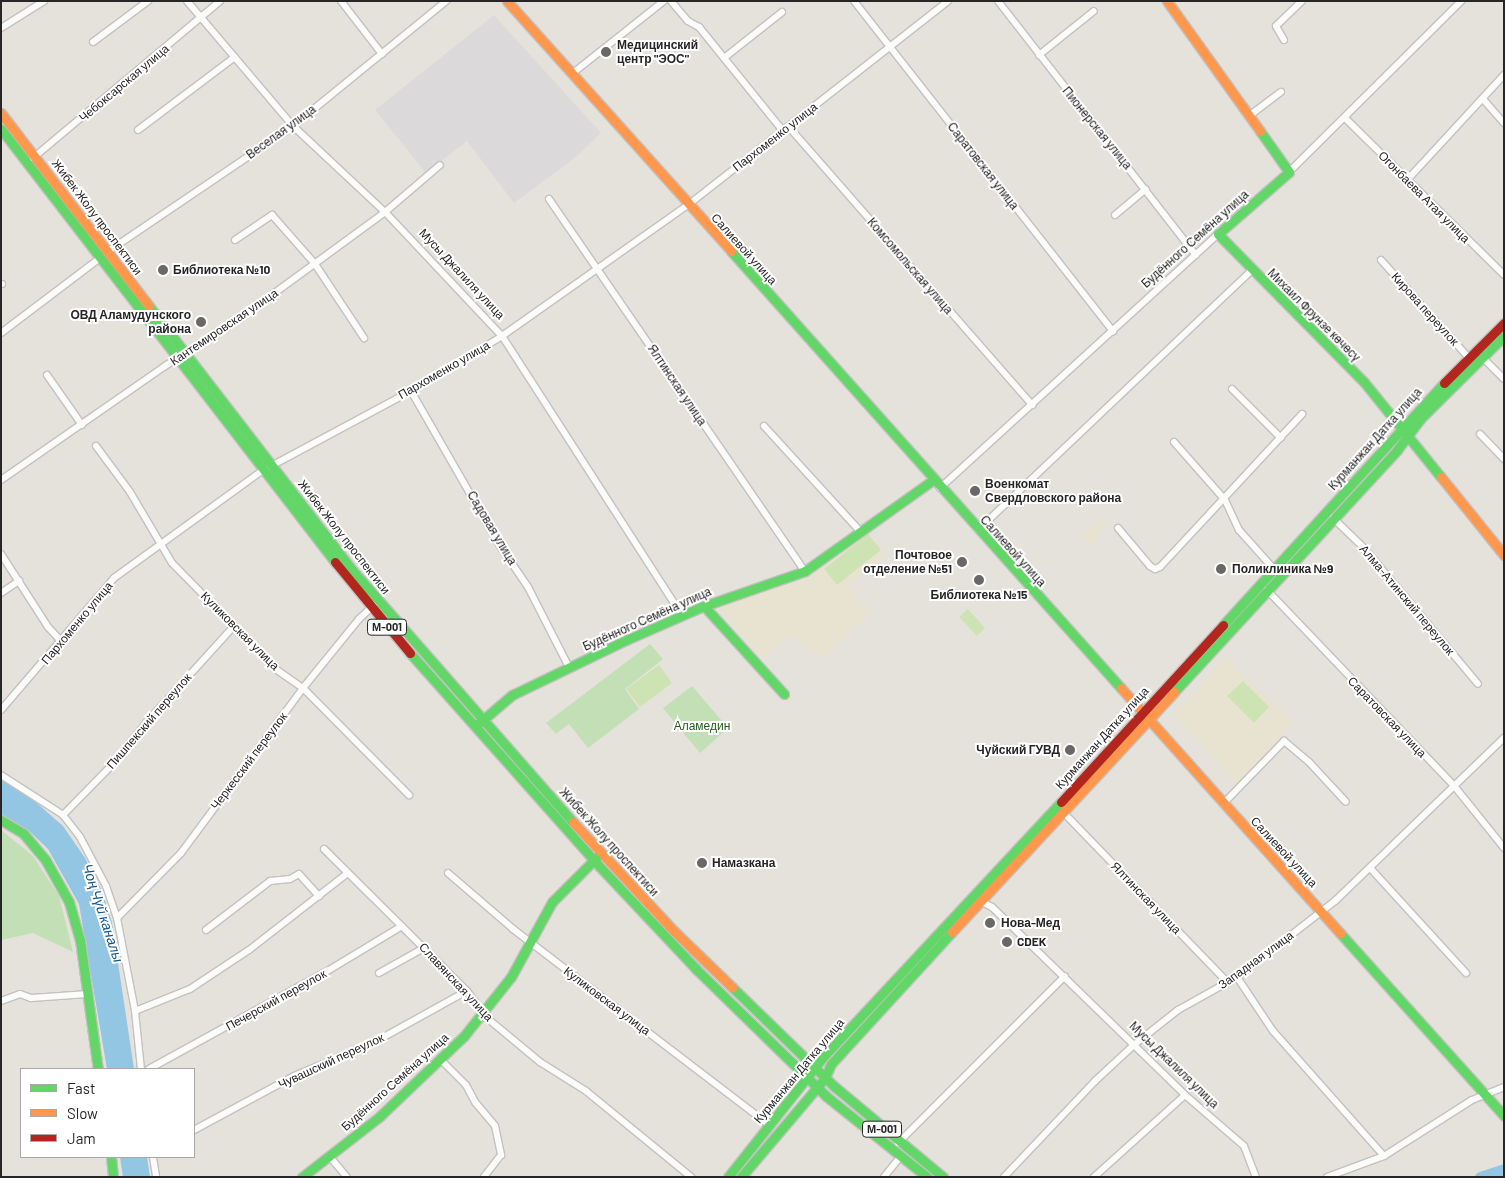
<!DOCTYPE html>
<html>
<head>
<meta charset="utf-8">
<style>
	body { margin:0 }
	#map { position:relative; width:1505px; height:1178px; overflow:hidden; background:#e5e2dc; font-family:Barlow,sans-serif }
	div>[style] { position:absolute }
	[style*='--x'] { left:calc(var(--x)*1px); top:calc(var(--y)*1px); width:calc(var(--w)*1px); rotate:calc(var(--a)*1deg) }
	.industrial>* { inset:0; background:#dcd9db }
	.education>* { inset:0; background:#e8e3d1 }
	.green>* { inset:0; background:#c3dfb6 }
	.pitch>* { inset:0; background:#cde3b4 }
	.water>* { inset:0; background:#92c6e3 }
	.river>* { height:11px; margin:-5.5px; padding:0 5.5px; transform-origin:5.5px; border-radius:5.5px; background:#92c6e3 }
	.roads { filter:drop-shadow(1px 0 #c3c1c1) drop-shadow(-1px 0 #c3c1c1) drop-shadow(0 1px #c3c1c1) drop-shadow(0 -1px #c3c1c1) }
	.street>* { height:6px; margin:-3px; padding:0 3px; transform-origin:3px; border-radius:3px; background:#fbfbfa }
	.fast>* { height:9px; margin:-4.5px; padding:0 4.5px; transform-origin:4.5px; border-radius:4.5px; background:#63d668 }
	.slow>* { height:9px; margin:-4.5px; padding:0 4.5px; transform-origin:4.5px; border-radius:4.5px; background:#ff974d }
	.jam>* { height:9px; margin:-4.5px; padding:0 4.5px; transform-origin:4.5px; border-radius:4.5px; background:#b3261e }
	.dots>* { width:14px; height:14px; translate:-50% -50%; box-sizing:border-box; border:2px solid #fff; border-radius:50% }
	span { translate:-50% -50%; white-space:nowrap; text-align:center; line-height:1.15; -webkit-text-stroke:4px #fff; paint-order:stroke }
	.shield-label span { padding:1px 4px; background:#fff; border:1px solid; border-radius:4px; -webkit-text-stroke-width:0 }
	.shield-label { font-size:11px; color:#262626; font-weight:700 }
	.poi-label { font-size:12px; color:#262626; font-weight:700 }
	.left { translate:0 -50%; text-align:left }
	.right { translate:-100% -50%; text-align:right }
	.street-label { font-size:12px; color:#262626 }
	.park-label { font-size:12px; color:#235d1c }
	.water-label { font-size:14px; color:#14568d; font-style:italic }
	.frame { position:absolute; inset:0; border:2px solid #262626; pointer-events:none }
	.legend { position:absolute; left:20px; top:1068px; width:175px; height:90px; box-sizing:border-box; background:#fff; border:1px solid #a8a8a8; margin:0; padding:6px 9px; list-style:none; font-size:15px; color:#262626 }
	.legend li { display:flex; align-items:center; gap:10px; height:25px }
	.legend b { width:25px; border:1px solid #a8a8a8 }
</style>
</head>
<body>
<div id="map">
	<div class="industrial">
		<div style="clip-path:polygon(494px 15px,601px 133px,576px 157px,514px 203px,467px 141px,426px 173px,375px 110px)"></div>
	</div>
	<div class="education">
		<div style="clip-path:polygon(1102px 519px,1107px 525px,1094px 536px,1099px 542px,1093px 547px,1082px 535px)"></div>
		<div style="clip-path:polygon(867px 531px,886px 556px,847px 586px,871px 612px,822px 658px,790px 635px,762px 659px,717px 606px,784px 580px,810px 574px)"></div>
		<div style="clip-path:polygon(1225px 658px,1292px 720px,1271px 751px,1236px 784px,1174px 714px)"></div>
	</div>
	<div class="green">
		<div style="clip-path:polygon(650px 644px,663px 659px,625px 689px,639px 709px,588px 748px,569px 724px,556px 734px,546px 723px)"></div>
		<div style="clip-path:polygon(692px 686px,728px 728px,700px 753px,663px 708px)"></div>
		<div style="clip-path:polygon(1px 830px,33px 856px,59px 896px,73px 952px,33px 933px,1px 940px)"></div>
	</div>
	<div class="pitch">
		<div style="clip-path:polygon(868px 534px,881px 550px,837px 585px,824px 569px)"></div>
		<div style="clip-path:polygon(968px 609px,985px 628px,977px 636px,959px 617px)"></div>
		<div style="clip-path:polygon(659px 665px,672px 683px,640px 707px,626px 689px)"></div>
		<div style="clip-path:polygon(1243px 681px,1269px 707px,1254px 723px,1227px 696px)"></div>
	</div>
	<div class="water">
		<div style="clip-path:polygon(1px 780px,31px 798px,63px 826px,85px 858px,102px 891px,112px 923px,134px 1069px,107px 1069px,79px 904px,48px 849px,28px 830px,1px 814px)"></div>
		<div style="clip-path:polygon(120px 1157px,147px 1157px,150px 1177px,123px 1177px)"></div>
	</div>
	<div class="river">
		<div style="--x:1480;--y:1177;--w:25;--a:-18"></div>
	</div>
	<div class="roads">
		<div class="street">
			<div style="--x:187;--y:1;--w:164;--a:49.7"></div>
			<div style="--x:293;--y:126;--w:126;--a:43.1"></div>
			<div style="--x:385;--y:212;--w:170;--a:46.7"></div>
			<div style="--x:502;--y:336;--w:332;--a:57.2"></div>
			<div style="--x:341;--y:1;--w:67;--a:52.3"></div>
			<div style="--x:671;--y:1;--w:26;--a:50"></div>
			<div style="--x:688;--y:21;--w:13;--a:29"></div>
			<div style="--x:699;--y:27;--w:132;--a:51.1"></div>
			<div style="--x:854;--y:1;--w:420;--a:51.9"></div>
			<div style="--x:998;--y:1;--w:322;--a:52.1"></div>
			<div style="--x:1;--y:28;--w:51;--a:-32.1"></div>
			<div style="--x:1284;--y:40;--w:16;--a:-120"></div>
			<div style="--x:1276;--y:26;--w:36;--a:-44"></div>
			<div style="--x:93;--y:42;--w:69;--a:-36.7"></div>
			<div style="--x:1039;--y:55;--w:70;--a:-38.7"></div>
			<div style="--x:724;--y:58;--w:74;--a:-38.4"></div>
			<div style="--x:573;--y:73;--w:116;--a:-38.4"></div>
			<div style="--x:1483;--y:99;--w:32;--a:49"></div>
			<div style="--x:1249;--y:116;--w:40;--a:-37"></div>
			<div style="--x:1345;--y:118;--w:223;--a:44.6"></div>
			<div style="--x:788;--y:126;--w:371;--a:48.8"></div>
			<div style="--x:138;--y:130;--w:121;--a:-37"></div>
			<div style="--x:33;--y:158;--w:244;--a:-40"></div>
			<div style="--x:1289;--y:172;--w:243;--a:-44.8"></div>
			<div style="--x:1408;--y:179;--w:142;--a:-47.3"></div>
			<div style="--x:549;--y:199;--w:452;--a:55.5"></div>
			<div style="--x:1115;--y:215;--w:40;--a:-40"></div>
			<div style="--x:235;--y:240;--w:45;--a:-34"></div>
			<div style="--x:272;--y:215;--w:65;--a:48.7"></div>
			<div style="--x:315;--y:264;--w:89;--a:56.5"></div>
			<div style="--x:107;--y:252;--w:225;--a:-34.1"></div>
			<div style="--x:293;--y:126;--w:198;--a:-39.2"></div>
			<div style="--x:1381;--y:260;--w:132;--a:48.1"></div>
			<div style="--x:1;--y:284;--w:1;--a:0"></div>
			<div style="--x:1;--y:333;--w:124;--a:-37.1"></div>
			<div style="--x:1482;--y:357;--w:31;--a:45"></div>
			<div style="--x:47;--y:375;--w:61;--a:55"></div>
			<div style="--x:1232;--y:389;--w:69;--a:45"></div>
			<div style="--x:411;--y:391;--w:179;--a:60.1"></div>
			<div style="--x:500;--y:546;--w:50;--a:55.7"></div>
			<div style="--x:528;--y:587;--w:90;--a:62.9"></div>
			<div style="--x:764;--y:426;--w:142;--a:47.6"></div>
			<div style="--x:1480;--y:434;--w:35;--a:46"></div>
			<div style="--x:1174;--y:442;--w:77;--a:48.7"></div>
			<div style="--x:1225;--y:500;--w:33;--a:65"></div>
			<div style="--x:1239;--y:530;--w:52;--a:48.1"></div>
			<div style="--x:96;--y:446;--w:57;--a:53.5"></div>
			<div style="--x:130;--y:492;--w:82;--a:59.4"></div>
			<div style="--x:172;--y:563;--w:150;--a:45.5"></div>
			<div style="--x:277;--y:670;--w:32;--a:35"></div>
			<div style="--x:303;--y:688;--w:151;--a:45.3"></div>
			<div style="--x:1;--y:480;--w:200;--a:-34.8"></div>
			<div style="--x:165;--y:366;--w:88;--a:-32.4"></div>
			<div style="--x:239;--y:319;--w:181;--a:-36.2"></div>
			<div style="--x:385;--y:212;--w:72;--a:-40.5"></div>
			<div style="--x:940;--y:488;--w:377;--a:-42.4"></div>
			<div style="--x:1333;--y:518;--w:43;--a:44.1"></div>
			<div style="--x:1364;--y:548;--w:177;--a:50"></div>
			<div style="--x:1118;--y:528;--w:50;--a:49.9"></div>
			<div style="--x:1150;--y:566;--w:6;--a:31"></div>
			<div style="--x:1155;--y:569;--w:5;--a:-22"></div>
			<div style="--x:1160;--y:567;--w:209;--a:-47.1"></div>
			<div style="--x:978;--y:530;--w:378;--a:-43.5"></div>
			<div style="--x:1;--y:554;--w:87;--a:57.2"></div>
			<div style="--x:48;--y:627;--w:21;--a:47"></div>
			<div style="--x:1267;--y:590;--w:272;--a:46.3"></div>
			<div style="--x:1455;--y:787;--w:78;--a:51.2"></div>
			<div style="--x:1;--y:593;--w:22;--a:-34"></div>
			<div style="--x:1;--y:710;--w:174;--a:-49.4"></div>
			<div style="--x:114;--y:578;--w:183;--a:-35.9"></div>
			<div style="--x:262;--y:471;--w:169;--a:-28.2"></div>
			<div style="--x:411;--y:391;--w:106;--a:-31.1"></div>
			<div style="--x:502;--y:336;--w:228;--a:-35.2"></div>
			<div style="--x:688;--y:205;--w:330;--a:-38.1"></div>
			<div style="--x:1;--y:775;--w:74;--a:32.8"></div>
			<div style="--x:63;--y:815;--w:28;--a:52"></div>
			<div style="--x:80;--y:837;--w:55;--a:62"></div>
			<div style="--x:106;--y:886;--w:34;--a:71"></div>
			<div style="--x:117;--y:918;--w:95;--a:79"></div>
			<div style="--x:135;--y:1011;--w:58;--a:84.1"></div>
			<div style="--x:1223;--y:804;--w:88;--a:-45.9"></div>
			<div style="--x:1284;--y:741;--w:33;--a:40"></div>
			<div style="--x:1309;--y:762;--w:54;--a:47.2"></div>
			<div style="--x:1064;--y:813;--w:236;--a:46"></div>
			<div style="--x:63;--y:815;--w:73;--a:-45.6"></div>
			<div style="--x:114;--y:763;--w:51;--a:-51.3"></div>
			<div style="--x:146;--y:723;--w:131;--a:-47.8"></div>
			<div style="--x:324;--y:849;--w:202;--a:44.8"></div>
			<div style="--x:467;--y:991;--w:34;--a:53"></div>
			<div style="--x:487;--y:1018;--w:69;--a:39.7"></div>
			<div style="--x:540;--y:1062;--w:54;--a:32.2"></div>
			<div style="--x:586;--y:1091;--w:136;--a:39.3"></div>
			<div style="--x:1371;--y:869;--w:141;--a:47.6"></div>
			<div style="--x:448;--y:873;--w:86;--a:40.7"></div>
			<div style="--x:513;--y:929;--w:322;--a:37.4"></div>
			<div style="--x:982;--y:902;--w:11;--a:27"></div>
			<div style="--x:992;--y:907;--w:269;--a:44.2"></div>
			<div style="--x:1185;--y:1095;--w:78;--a:40.8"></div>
			<div style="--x:1244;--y:1146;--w:33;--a:69"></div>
			<div style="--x:117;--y:918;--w:91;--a:-45.4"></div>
			<div style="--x:181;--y:853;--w:205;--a:-53.5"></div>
			<div style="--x:303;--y:688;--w:89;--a:-50.9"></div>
			<div style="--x:359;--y:619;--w:26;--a:-43"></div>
			<div style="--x:206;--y:930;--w:81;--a:-37.4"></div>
			<div style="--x:270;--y:881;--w:20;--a:-6"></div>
			<div style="--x:290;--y:879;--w:10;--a:-29"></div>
			<div style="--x:299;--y:874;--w:30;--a:48"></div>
			<div style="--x:379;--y:973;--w:51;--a:-29.1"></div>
			<div style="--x:1237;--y:977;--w:65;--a:56.3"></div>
			<div style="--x:1273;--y:1031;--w:167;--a:48.4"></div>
			<div style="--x:1;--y:1001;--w:20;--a:-20"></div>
			<div style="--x:20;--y:994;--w:12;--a:20"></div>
			<div style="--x:31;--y:998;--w:57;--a:-4"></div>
			<div style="--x:135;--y:1011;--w:59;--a:-21.8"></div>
			<div style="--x:190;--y:989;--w:71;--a:-33.5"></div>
			<div style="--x:249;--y:950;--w:125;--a:-37.9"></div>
			<div style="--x:441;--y:1060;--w:35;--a:45"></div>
			<div style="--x:466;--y:1085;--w:19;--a:62"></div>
			<div style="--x:475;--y:1102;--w:31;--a:50"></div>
			<div style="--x:495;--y:1126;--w:30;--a:78"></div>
			<div style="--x:501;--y:1155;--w:28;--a:128"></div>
			<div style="--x:149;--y:1069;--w:205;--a:-28.8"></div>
			<div style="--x:329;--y:970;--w:85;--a:-31.1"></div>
			<div style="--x:194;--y:1130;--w:114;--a:-28.4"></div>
			<div style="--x:294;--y:1076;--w:86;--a:-22.7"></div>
			<div style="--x:373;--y:1043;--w:107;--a:-29"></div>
			<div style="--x:898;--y:1143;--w:236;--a:-45"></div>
			<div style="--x:153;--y:1157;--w:20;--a:81"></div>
			<div style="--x:330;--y:1157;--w:26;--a:50"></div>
			<div style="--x:884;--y:1177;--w:26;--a:-51"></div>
			<div style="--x:1004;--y:1177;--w:132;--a:-46.5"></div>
			<div style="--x:1095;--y:1081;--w:54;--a:-42.8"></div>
			<div style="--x:1135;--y:1044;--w:55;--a:-38.3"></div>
			<div style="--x:1178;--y:1010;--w:68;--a:-29.2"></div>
			<div style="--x:1237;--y:977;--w:124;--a:-37.8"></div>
			<div style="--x:1335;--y:901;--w:235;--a:-44"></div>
			<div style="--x:1094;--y:1177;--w:122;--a:-42"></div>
			<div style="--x:1327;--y:1177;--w:61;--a:-20.2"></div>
			<div style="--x:1384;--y:1156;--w:104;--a:-32.5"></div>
			<div style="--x:1472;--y:1100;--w:35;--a:-22"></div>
		</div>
		<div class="fast">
			<div style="--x:1;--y:129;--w:547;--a:52.35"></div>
			<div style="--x:1260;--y:131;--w:50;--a:54.7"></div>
			<div style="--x:1289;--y:172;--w:94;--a:138.9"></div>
			<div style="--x:1218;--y:234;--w:208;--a:45.4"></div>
			<div style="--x:1364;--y:382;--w:122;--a:51"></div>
			<div style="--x:731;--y:251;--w:586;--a:48.25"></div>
			<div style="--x:149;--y:306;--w:334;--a:52.4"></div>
			<div style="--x:353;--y:571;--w:334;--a:48.8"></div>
			<div style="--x:704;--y:606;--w:119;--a:47.7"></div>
			<div style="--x:1223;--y:625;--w:328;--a:-47.6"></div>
			<div style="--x:410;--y:653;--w:286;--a:48.4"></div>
			<div style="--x:600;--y:867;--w:140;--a:46.7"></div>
			<div style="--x:696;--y:969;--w:182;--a:44.3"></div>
			<div style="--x:826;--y:1096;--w:129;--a:38.7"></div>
			<div style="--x:1174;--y:692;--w:329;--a:-47.3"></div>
			<div style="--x:1397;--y:450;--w:39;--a:-53"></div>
			<div style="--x:1420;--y:419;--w:118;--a:-44.7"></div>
			<div style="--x:478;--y:724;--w:45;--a:-40.5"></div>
			<div style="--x:512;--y:695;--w:127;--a:-25.8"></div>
			<div style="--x:626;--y:640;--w:85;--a:-23.6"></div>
			<div style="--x:704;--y:606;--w:107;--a:-19.1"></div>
			<div style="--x:805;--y:571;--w:157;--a:-35.4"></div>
			<div style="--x:1;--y:820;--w:26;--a:31"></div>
			<div style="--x:23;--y:833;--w:34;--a:50"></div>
			<div style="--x:45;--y:859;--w:49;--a:60.8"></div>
			<div style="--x:69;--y:902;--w:40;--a:74"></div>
			<div style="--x:80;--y:940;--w:130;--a:82.1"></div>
			<div style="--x:1340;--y:933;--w:246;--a:48.1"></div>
			<div style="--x:732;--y:987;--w:144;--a:44.2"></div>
			<div style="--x:835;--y:1087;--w:141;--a:39.8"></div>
			<div style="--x:111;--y:1157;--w:20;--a:84"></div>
			<div style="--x:302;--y:1177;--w:98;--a:-37.9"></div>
			<div style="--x:379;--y:1117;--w:117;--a:-43.6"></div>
			<div style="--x:464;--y:1036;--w:75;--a:-51.5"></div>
			<div style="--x:511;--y:977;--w:85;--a:-61.3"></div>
			<div style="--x:552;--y:902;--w:66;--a:-45"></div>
			<div style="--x:728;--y:1177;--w:154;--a:-51.6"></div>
			<div style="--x:824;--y:1056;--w:347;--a:-47"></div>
			<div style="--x:741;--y:1177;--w:130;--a:-49.7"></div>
			<div style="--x:825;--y:1078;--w:15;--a:-67"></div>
			<div style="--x:831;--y:1064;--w:179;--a:-47.5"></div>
		</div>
		<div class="slow">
			<div style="--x:507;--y:1;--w:336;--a:48.1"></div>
			<div style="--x:1167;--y:1;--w:160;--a:54.4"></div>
			<div style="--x:1;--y:113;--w:243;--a:52.5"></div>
			<div style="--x:1441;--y:477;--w:100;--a:51.1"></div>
			<div style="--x:1121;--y:688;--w:329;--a:48.2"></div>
			<div style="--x:573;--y:822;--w:149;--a:47.2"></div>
			<div style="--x:674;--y:931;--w:81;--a:44"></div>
			<div style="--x:952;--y:932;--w:327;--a:-47.2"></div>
		</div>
		<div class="jam">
			<div style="--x:1444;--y:383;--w:85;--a:-45"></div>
			<div style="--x:335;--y:562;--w:118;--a:50.5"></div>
			<div style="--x:1061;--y:802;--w:240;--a:-47.5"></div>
		</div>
	</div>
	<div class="dots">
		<div style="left:606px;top:52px;background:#696866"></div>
		<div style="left:163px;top:270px;background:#696866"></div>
		<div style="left:201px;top:322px;background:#696866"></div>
		<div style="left:975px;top:491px;background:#696866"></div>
		<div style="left:962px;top:562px;background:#696866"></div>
		<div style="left:1221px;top:569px;background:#696866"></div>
		<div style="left:979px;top:580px;background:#696866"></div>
		<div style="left:1070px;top:750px;background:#696866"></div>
		<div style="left:702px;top:863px;background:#696866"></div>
		<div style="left:990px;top:923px;background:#696866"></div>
		<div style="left:1007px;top:942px;background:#696866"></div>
	</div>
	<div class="shield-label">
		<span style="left:387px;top:627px">М-001</span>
		<span style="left:882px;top:1129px">М-001</span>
	</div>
	<div class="poi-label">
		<span class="left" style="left:617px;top:52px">Медицинский<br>центр "ЭОС"</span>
		<span class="left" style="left:173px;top:270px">Библиотека №10</span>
		<span class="right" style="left:191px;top:322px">ОВД Аламудунского<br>района</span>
		<span class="left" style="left:985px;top:491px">Военкомат<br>Свердловского района</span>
		<span class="right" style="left:952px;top:562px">Почтовое<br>отделение №51</span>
		<span class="left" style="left:1232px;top:569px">Поликлиника №9</span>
		<span style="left:979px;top:595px">Библиотека №15</span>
		<span class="right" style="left:1060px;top:750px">Чуйский ГУВД</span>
		<span class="left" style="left:712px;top:863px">Намазкана</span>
		<span class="left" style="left:1001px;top:923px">Нова-Мед</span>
		<span class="left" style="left:1017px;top:942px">CDEK</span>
	</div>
	<div class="street-label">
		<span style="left:124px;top:83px;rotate:-40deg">Чебоксарская улица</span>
		<span style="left:1097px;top:128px;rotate:51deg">Пионерская улица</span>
		<span style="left:281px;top:132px;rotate:-36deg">Веселая улица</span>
		<span style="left:775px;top:137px;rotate:-38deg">Пархоменко улица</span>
		<span style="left:983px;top:166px;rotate:52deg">Саратовская улица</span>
		<span style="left:1424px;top:197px;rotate:45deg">Огонбаева Атая улица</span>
		<span style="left:97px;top:217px;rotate:53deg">Жибек Жолу проспектиси</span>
		<span style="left:1195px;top:239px;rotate:-42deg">Будённого Семёна улица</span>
		<span style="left:744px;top:249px;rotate:48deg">Салиевой улица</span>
		<span style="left:910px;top:266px;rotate:49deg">Комсомольская улица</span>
		<span style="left:462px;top:274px;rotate:47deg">Мусы Джалиля улица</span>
		<span style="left:1425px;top:309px;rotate:48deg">Кирова переулок</span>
		<span style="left:1314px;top:315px;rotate:45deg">Михаил Фрунзе көчөсү</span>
		<span style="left:224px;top:327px;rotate:-34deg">Кантемировская улица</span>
		<span style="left:444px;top:370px;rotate:-30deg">Пархоменко улица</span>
		<span style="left:677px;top:385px;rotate:56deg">Ялтинская улица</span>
		<span style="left:1375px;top:439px;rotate:-48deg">Курманжан Датка улица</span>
		<span style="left:492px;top:528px;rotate:59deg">Садовая улица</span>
		<span style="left:344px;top:537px;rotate:52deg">Жибек Жолу проспектиси</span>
		<span style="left:1013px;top:551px;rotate:48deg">Салиевой улица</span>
		<span style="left:1407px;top:600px;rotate:50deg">Алма-Атинский переулок</span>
		<span style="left:647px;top:619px;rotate:-24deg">Будённого Семёна улица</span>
		<span style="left:77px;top:623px;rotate:-50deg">Пархоменко улица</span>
		<span style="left:240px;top:631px;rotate:45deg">Куликовская улица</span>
		<span style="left:1387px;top:717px;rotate:46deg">Саратовская улица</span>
		<span style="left:149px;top:721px;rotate:-49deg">Пишпекский переулок</span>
		<span style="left:1102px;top:738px;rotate:-48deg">Курманжан Датка улица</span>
		<span style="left:249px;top:761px;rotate:-53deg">Черкесский переулок</span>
		<span style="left:609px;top:842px;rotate:48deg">Жибек Жолу проспектиси</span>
		<span style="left:1284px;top:852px;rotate:47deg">Салиевой улица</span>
		<span style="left:1146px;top:898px;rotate:46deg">Ялтинская улица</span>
		<span style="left:1256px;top:960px;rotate:-36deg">Западная улица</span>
		<span style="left:456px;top:982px;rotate:47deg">Славянская улица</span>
		<span style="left:276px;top:1000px;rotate:-29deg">Печерский переулок</span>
		<span style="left:607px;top:1001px;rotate:37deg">Куликовская улица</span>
		<span style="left:331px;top:1061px;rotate:-25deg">Чувашский переулок</span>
		<span style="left:1174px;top:1065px;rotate:44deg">Мусы Джалиля улица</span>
		<span style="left:799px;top:1071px;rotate:-50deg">Курманжан Датка улица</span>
		<span style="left:395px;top:1082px;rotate:-42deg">Будённого Семёна улица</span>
	</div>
	<div class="park-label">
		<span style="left:702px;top:726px">Аламедин</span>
	</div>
	<div class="water-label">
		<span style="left:103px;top:913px;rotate:72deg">Чоң Чүй каналы</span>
	</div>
	<div class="frame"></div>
	<ul class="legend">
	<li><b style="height:6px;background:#63d668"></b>Fast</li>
	<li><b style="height:6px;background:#ff974d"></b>Slow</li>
	<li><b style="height:6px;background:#b3261e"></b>Jam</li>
	</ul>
</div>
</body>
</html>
